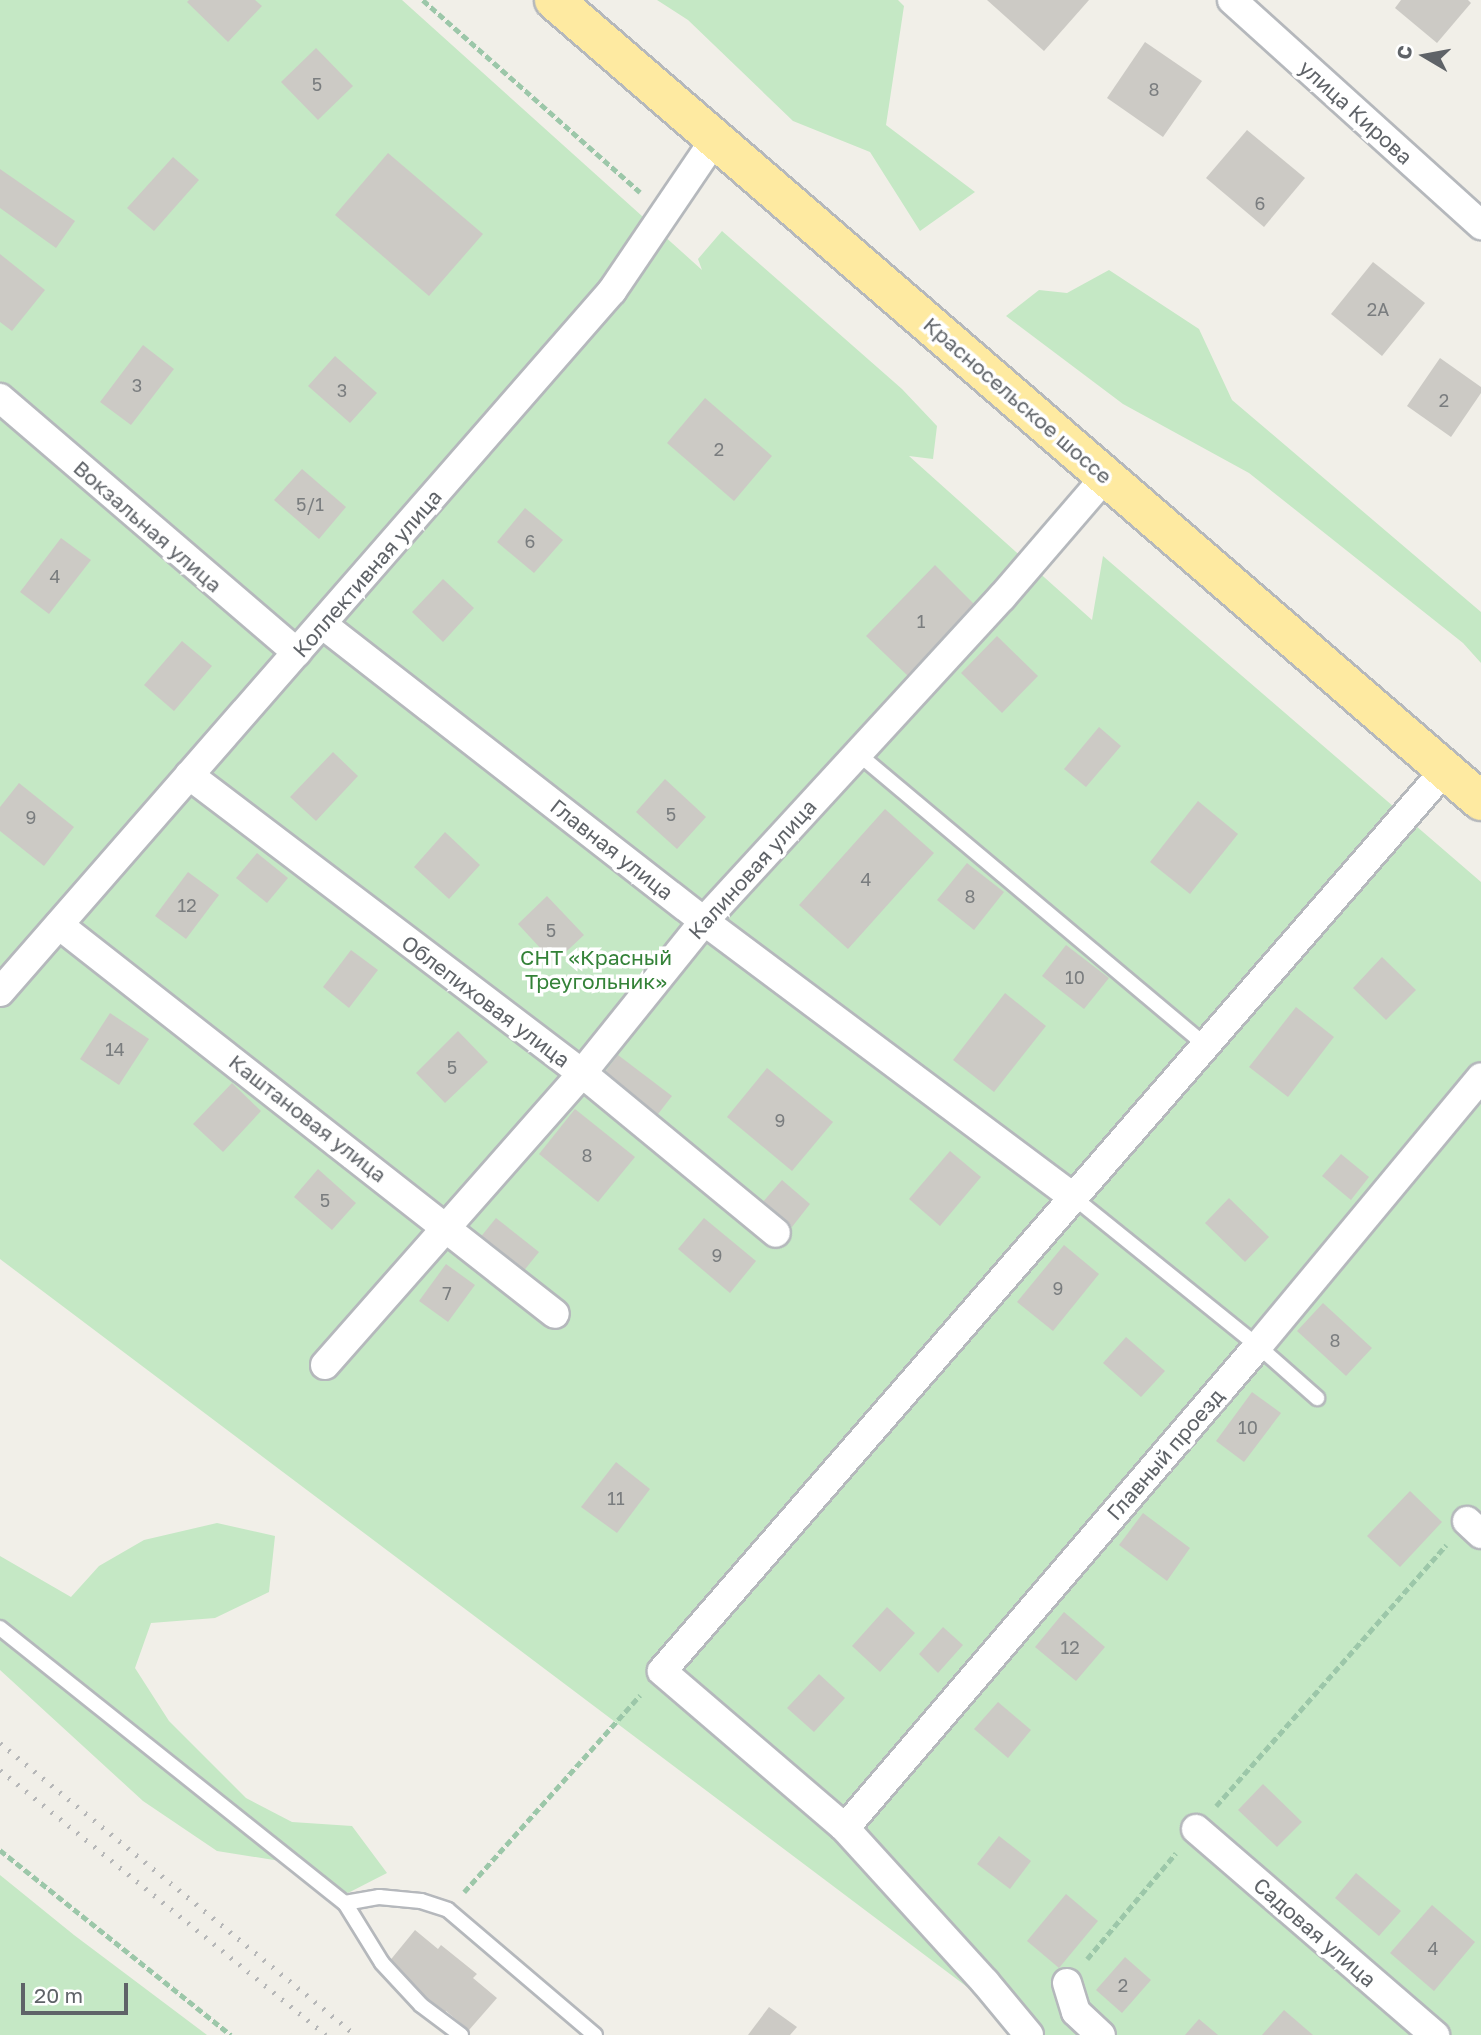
<!DOCTYPE html>
<html>
<head>
<meta charset="utf-8">
<style>
	body { margin:0 }
	#map { position:relative; width:1481px; height:2035px; overflow:hidden; background:#f1efe8; font-family:"Golos Text",sans-serif }
	div>[style] { position:absolute }
	[style*='--x'] { left:calc(var(--x)*1px); top:calc(var(--y)*1px); width:calc(var(--w)*1px); rotate:calc(var(--a)*1deg) }
	.green>* { inset:0; background:#c5e8c5 }
	.building>* { inset:0; background:#cccac5 }
	.path>* { height:4.5px; margin-top:-2.25px; transform-origin:0; background:repeating-linear-gradient(90deg,#9cc7a9 0 7px,transparent 0 10.5px) }
	.roads { filter:drop-shadow(2px 0 #b5b8bc) drop-shadow(-2px 0 #b5b8bc) drop-shadow(0 2px #b5b8bc) drop-shadow(0 -2px #b5b8bc) }
	.service>* { height:14px; margin:-7px; padding:0 7px; transform-origin:7px; border-radius:7px; background:#fff }
	.minor>* { height:28px; margin:-14px; padding:0 14px; transform-origin:14px; border-radius:14px; background:#fff }
	.trunk>* { height:38px; margin:-19px; padding:0 19px; transform-origin:19px; border-radius:19px; background:#feeaa1 }
	.rail>* { height:5px; margin-top:-2.5px; transform-origin:0; background:repeating-linear-gradient(90deg,#b6b7b8 0 2px,transparent 0 11px) }
	span { translate:-50% -50%; white-space:nowrap; text-align:center; line-height:1.15; -webkit-text-stroke:7px #fff; paint-order:stroke }
	.number-label { font-size:18px; color:#7a7d7f }
	.number-label span { -webkit-text-stroke-width:0 }
	.street-label { font-size:21px; color:#5f6368 }
	.park-label { font-size:21px; color:#348238 }
	.north { position:absolute; left:1390px; top:21px; width:70px; height:70px; -webkit-text-stroke:5px #fff; paint-order:stroke; rotate:280deg; font-size:19px; font-weight:700; line-height:28px; text-align:center; color:#5f6368 }
	.north::after { content:''; display:block; margin:auto; width:24px; height:32px; background:#5f6368; clip-path:polygon(50% 0,100% 100%,50% 72%,0 100%) }
	.scale { position:absolute; left:21px; top:1983px; width:107px; height:32px; box-sizing:border-box; border:4px solid #5f6368; border-top:0; padding-left:9px; font-size:21px; line-height:24px; white-space:nowrap; color:#5f6368; -webkit-text-stroke:5px #fff; paint-order:stroke }
</style>
</head>
<body>
<div id="map">
	<div class="green">
		<div style="clip-path:polygon(0 0,402px 0,702px 270px,698px 259px,722px 231px,902px 389px,937px 426px,933px 459px,909px 456px,1092px 620px,1103px 556px,1481px 882px,1481px 2035px,1031px 2035px,0 1259px)"></div>
		<div style="clip-path:polygon(657px 0,898px 0,904px 6px,886px 125px,975px 192px,920px 231px,870px 152px,793px 121px,688px 20px)"></div>
		<div style="clip-path:polygon(1109px 270px,1199px 329px,1232px 400px,1481px 612px,1481px 663px,1463px 643px,1249px 473px,1123px 404px,1006px 316px,1039px 290px,1067px 293px)"></div>
		<div style="clip-path:polygon(217px 1523px,275px 1536px,269px 1592px,215px 1618px,151px 1623px,135px 1668px,169px 1721px,246px 1798px,292px 1822px,352px 1826px,387px 1873px,348px 1893px,280px 1861px,217px 1851px,143px 1801px,0 1670px,0 1556px,71px 1597px,99px 1566px,144px 1540px)"></div>
		<div style="clip-path:polygon(0 1875px,74px 1935px,207px 2035px,0 2035px)"></div>
	</div>
	<div class="building">
		<div style="clip-path:polygon(189px 0,255px 0,262px 6px,228px 42px,187px 2px)"></div>
		<div style="clip-path:polygon(987px 0,1089px 0,1044px 51px)"></div>
		<div style="clip-path:polygon(1401px 0,1468px 0,1471px 3px,1437px 43px,1395px 8px)"></div>
		<div style="clip-path:polygon(1145px 42px,1202px 81px,1163px 137px,1107px 98px)"></div>
		<div style="clip-path:polygon(316px 48px,353px 86px,318px 120px,281px 82px)"></div>
		<div style="clip-path:polygon(1247px 130px,1305px 178px,1264px 227px,1206px 178px)"></div>
		<div style="clip-path:polygon(388px 153px,483px 234px,429px 296px,335px 215px)"></div>
		<div style="clip-path:polygon(173px 157px,199px 180px,154px 231px,127px 208px)"></div>
		<div style="clip-path:polygon(0 169px,75px 221px,56px 248px,0 208px)"></div>
		<div style="clip-path:polygon(0 254px,45px 290px,12px 331px,0 322px)"></div>
		<div style="clip-path:polygon(1373px 262px,1425px 303px,1382px 356px,1331px 314px)"></div>
		<div style="clip-path:polygon(143px 345px,174px 369px,131px 425px,100px 402px)"></div>
		<div style="clip-path:polygon(335px 356px,377px 393px,350px 423px,308px 386px)"></div>
		<div style="clip-path:polygon(1440px 358px,1481px 387px,1481px 393px,1451px 437px,1407px 406px)"></div>
		<div style="clip-path:polygon(705px 398px,772px 456px,734px 501px,667px 443px)"></div>
		<div style="clip-path:polygon(302px 469px,346px 507px,319px 539px,274px 500px)"></div>
		<div style="clip-path:polygon(525px 508px,563px 540px,534px 573px,497px 542px)"></div>
		<div style="clip-path:polygon(61px 538px,91px 560px,49px 614px,20px 592px)"></div>
		<div style="clip-path:polygon(935px 565px,976px 606px,908px 676px,866px 636px)"></div>
		<div style="clip-path:polygon(443px 579px,474px 608px,443px 642px,412px 612px)"></div>
		<div style="clip-path:polygon(997px 636px,1038px 676px,1002px 713px,961px 673px)"></div>
		<div style="clip-path:polygon(182px 641px,212px 666px,174px 711px,144px 685px)"></div>
		<div style="clip-path:polygon(1099px 727px,1121px 746px,1086px 787px,1064px 769px)"></div>
		<div style="clip-path:polygon(333px 752px,358px 776px,316px 821px,290px 797px)"></div>
		<div style="clip-path:polygon(665px 779px,706px 817px,677px 849px,636px 812px)"></div>
		<div style="clip-path:polygon(19px 783px,74px 827px,44px 866px,0 831px,0 807px)"></div>
		<div style="clip-path:polygon(1198px 801px,1238px 834px,1190px 894px,1150px 862px)"></div>
		<div style="clip-path:polygon(885px 809px,934px 853px,848px 949px,799px 905px)"></div>
		<div style="clip-path:polygon(445px 832px,480px 865px,449px 899px,414px 867px)"></div>
		<div style="clip-path:polygon(257px 853px,288px 878px,267px 903px,236px 878px)"></div>
		<div style="clip-path:polygon(967px 863px,1004px 892px,974px 930px,937px 900px)"></div>
		<div style="clip-path:polygon(188px 872px,219px 895px,186px 939px,155px 916px)"></div>
		<div style="clip-path:polygon(547px 896px,584px 935px,554px 963px,518px 924px)"></div>
		<div style="clip-path:polygon(1066px 945px,1109px 978px,1084px 1009px,1042px 976px)"></div>
		<div style="clip-path:polygon(351px 950px,378px 970px,349px 1008px,323px 987px)"></div>
		<div style="clip-path:polygon(1382px 957px,1416px 990px,1386px 1020px,1353px 988px)"></div>
		<div style="clip-path:polygon(1005px 993px,1046px 1026px,994px 1092px,953px 1060px)"></div>
		<div style="clip-path:polygon(1296px 1007px,1334px 1037px,1288px 1097px,1249px 1067px)"></div>
		<div style="clip-path:polygon(110px 1013px,149px 1039px,119px 1085px,80px 1059px)"></div>
		<div style="clip-path:polygon(458px 1031px,488px 1062px,445px 1103px,416px 1073px)"></div>
		<div style="clip-path:polygon(618px 1055px,672px 1096px,655px 1118px,601px 1077px)"></div>
		<div style="clip-path:polygon(767px 1068px,833px 1122px,792px 1171px,727px 1117px)"></div>
		<div style="clip-path:polygon(232px 1083px,261px 1111px,223px 1152px,193px 1124px)"></div>
		<div style="clip-path:polygon(575px 1109px,635px 1157px,598px 1202px,539px 1154px)"></div>
		<div style="clip-path:polygon(950px 1151px,981px 1177px,940px 1226px,909px 1199px)"></div>
		<div style="clip-path:polygon(1341px 1154px,1369px 1177px,1351px 1200px,1322px 1176px)"></div>
		<div style="clip-path:polygon(318px 1169px,356px 1203px,332px 1230px,294px 1197px)"></div>
		<div style="clip-path:polygon(782px 1180px,810px 1204px,792px 1227px,762px 1203px)"></div>
		<div style="clip-path:polygon(1229px 1198px,1269px 1237px,1245px 1262px,1205px 1223px)"></div>
		<div style="clip-path:polygon(496px 1218px,539px 1252px,522px 1273px,479px 1239px)"></div>
		<div style="clip-path:polygon(704px 1218px,756px 1261px,730px 1293px,678px 1249px)"></div>
		<div style="clip-path:polygon(1064px 1245px,1099px 1274px,1053px 1331px,1017px 1302px)"></div>
		<div style="clip-path:polygon(446px 1264px,475px 1285px,448px 1322px,419px 1301px)"></div>
		<div style="clip-path:polygon(1323px 1303px,1372px 1348px,1346px 1376px,1297px 1331px)"></div>
		<div style="clip-path:polygon(1126px 1337px,1165px 1371px,1141px 1397px,1103px 1363px)"></div>
		<div style="clip-path:polygon(1252px 1392px,1281px 1413px,1244px 1462px,1216px 1441px)"></div>
		<div style="clip-path:polygon(616px 1462px,650px 1489px,617px 1533px,581px 1507px)"></div>
		<div style="clip-path:polygon(1410px 1491px,1442px 1522px,1400px 1567px,1367px 1536px)"></div>
		<div style="clip-path:polygon(1143px 1513px,1190px 1548px,1167px 1581px,1119px 1545px)"></div>
		<div style="clip-path:polygon(887px 1607px,915px 1633px,880px 1672px,852px 1646px)"></div>
		<div style="clip-path:polygon(1064px 1612px,1105px 1647px,1076px 1681px,1035px 1647px)"></div>
		<div style="clip-path:polygon(943px 1627px,963px 1645px,938px 1673px,919px 1654px)"></div>
		<div style="clip-path:polygon(819px 1674px,845px 1698px,814px 1732px,787px 1708px)"></div>
		<div style="clip-path:polygon(998px 1702px,1031px 1730px,1008px 1758px,974px 1729px)"></div>
		<div style="clip-path:polygon(1263px 1784px,1302px 1822px,1277px 1847px,1238px 1810px)"></div>
		<div style="clip-path:polygon(999px 1836px,1031px 1861px,1010px 1889px,977px 1864px)"></div>
		<div style="clip-path:polygon(1356px 1873px,1401px 1911px,1379px 1936px,1335px 1898px)"></div>
		<div style="clip-path:polygon(1066px 1894px,1098px 1921px,1059px 1968px,1027px 1941px)"></div>
		<div style="clip-path:polygon(1432px 1905px,1475px 1942px,1434px 1991px,1390px 1953px)"></div>
		<div style="clip-path:polygon(415px 1930px,438px 1949px,441px 1945px,477px 1974px,473px 1978px,497px 1998px,469px 2030px,446px 2011px,443px 2015px,407px 1986px,411px 1982px,388px 1963px)"></div>
		<div style="clip-path:polygon(1125px 1957px,1151px 1980px,1122px 2013px,1096px 1990px)"></div>
		<div style="clip-path:polygon(769px 2007px,797px 2027px,790px 2035px,748px 2035px)"></div>
		<div style="clip-path:polygon(1284px 2010px,1313px 2035px,1262px 2035px)"></div>
		<div style="clip-path:polygon(1199px 2019px,1218px 2035px,1185px 2035px)"></div>
	</div>
	<div class="path">
		<div style="--x:423;--y:0;--w:290;--a:41.5"></div>
		<div style="--x:1216;--y:1806;--w:348;--a:-48.6"></div>
		<div style="--x:0;--y:1850;--w:296;--a:38.7"></div>
		<div style="--x:464;--y:1892;--w:264;--a:-48.2"></div>
		<div style="--x:1087;--y:1959;--w:138;--a:-50"></div>
	</div>
	<div class="roads">
		<div class="service">
			<div style="--x:856;--y:752;--w:456;--a:40"></div>
			<div style="--x:1072;--y:1196;--w:239;--a:38.9"></div>
			<div style="--x:1258;--y:1346;--w:79;--a:41.4"></div>
			<div style="--x:0;--y:1628;--w:441;--a:38.6"></div>
			<div style="--x:345;--y:1903;--w:70;--a:58.3"></div>
			<div style="--x:382;--y:1963;--w:57;--a:47.1"></div>
			<div style="--x:421;--y:2005;--w:50;--a:36.9"></div>
			<div style="--x:345;--y:1903;--w:35;--a:-10"></div>
			<div style="--x:379;--y:1897;--w:42;--a:5.4"></div>
			<div style="--x:421;--y:1901;--w:28;--a:18"></div>
			<div style="--x:448;--y:1910;--w:193;--a:40.4"></div>
		</div>
		<div class="minor">
			<div style="--x:1232;--y:0;--w:336;--a:42.1"></div>
			<div style="--x:0;--y:398;--w:391;--a:40.6"></div>
			<div style="--x:322;--y:624;--w:484;--a:37.9"></div>
			<div style="--x:704;--y:921;--w:459;--a:36.8"></div>
			<div style="--x:189;--y:775;--w:493;--a:37.2"></div>
			<div style="--x:582;--y:1073;--w:251;--a:39.5"></div>
			<div style="--x:59;--y:925;--w:630;--a:38.11"></div>
			<div style="--x:0;--y:992;--w:931;--a:-48.88"></div>
			<div style="--x:612;--y:291;--w:184;--a:-55.9"></div>
			<div style="--x:325;--y:1365;--w:389;--a:-48.6"></div>
			<div style="--x:582;--y:1073;--w:195;--a:-51.2"></div>
			<div style="--x:704;--y:921;--w:440;--a:-47.4"></div>
			<div style="--x:1002;--y:597;--w:160;--a:-49.3"></div>
			<div style="--x:1467;--y:1521;--w:19;--a:43"></div>
			<div style="--x:845;--y:1828;--w:635;--a:-49.41"></div>
			<div style="--x:1258;--y:1346;--w:349;--a:-50.3"></div>
			<div style="--x:1196;--y:1829;--w:316;--a:40.8"></div>
			<div style="--x:1067;--y:1983;--w:30;--a:73"></div>
			<div style="--x:1076;--y:2012;--w:34;--a:43"></div>
			<div style="--x:1029;--y:2035;--w:69;--a:-129.7"></div>
			<div style="--x:985;--y:1982;--w:208;--a:-132.3"></div>
			<div style="--x:845;--y:1828;--w:241;--a:-139.4"></div>
			<div style="--x:662;--y:1671;--w:1194;--a:-49.01"></div>
		</div>
		<div class="trunk">
			<div style="--x:554;--y:0;--w:1225;--a:40.83"></div>
		</div>
	</div>
	<div class="rail">
		<div style="--x:0;--y:1743;--w:460;--a:39.4"></div>
		<div style="--x:0;--y:1770;--w:420;--a:39.1"></div>
	</div>
	<div class="number-label">
		<span style="left:317px;top:84px">5</span>
		<span style="left:1154px;top:89px">8</span>
		<span style="left:1260px;top:203px">6</span>
		<span style="left:1378px;top:309px">2А</span>
		<span style="left:137px;top:385px">3</span>
		<span style="left:342px;top:390px">3</span>
		<span style="left:1444px;top:400px">2</span>
		<span style="left:719px;top:449px">2</span>
		<span style="left:310px;top:504px">5/1</span>
		<span style="left:530px;top:541px">6</span>
		<span style="left:55px;top:576px">4</span>
		<span style="left:921px;top:621px">1</span>
		<span style="left:671px;top:814px">5</span>
		<span style="left:31px;top:817px">9</span>
		<span style="left:866px;top:879px">4</span>
		<span style="left:970px;top:896px">8</span>
		<span style="left:187px;top:905px">12</span>
		<span style="left:551px;top:930px">5</span>
		<span style="left:1075px;top:977px">10</span>
		<span style="left:115px;top:1049px">14</span>
		<span style="left:452px;top:1067px">5</span>
		<span style="left:780px;top:1120px">9</span>
		<span style="left:587px;top:1155px">8</span>
		<span style="left:325px;top:1200px">5</span>
		<span style="left:717px;top:1255px">9</span>
		<span style="left:1058px;top:1288px">9</span>
		<span style="left:447px;top:1293px">7</span>
		<span style="left:1335px;top:1340px">8</span>
		<span style="left:1248px;top:1427px">10</span>
		<span style="left:616px;top:1498px">11</span>
		<span style="left:1070px;top:1647px">12</span>
		<span style="left:1433px;top:1948px">4</span>
		<span style="left:1123px;top:1985px">2</span>
	</div>
	<div class="street-label">
		<span style="left:1356px;top:112px;rotate:42deg">улица Кирова</span>
		<span style="left:1018px;top:400px;rotate:41deg">Красносельское шоссе</span>
		<span style="left:148px;top:526px;rotate:41deg">Вокзальная улица</span>
		<span style="left:367px;top:573px;rotate:-49deg">Коллективная улица</span>
		<span style="left:612px;top:849px;rotate:38deg">Главная улица</span>
		<span style="left:752px;top:869px;rotate:-48deg">Калиновая улица</span>
		<span style="left:486px;top:1001px;rotate:37deg">Облепиховая улица</span>
		<span style="left:308px;top:1118px;rotate:38deg">Каштановая улица</span>
		<span style="left:1165px;top:1454px;rotate:-49deg">Главный проезд</span>
		<span style="left:1315px;top:1932px;rotate:41deg">Садовая улица</span>
	</div>
	<div class="park-label">
		<span style="left:596px;top:969px">СНТ «Красный<br>Треугольник»</span>
	</div>
	<div class="north">С</div>
	<div class="scale">20 m</div>
</div>
</body>
</html>
